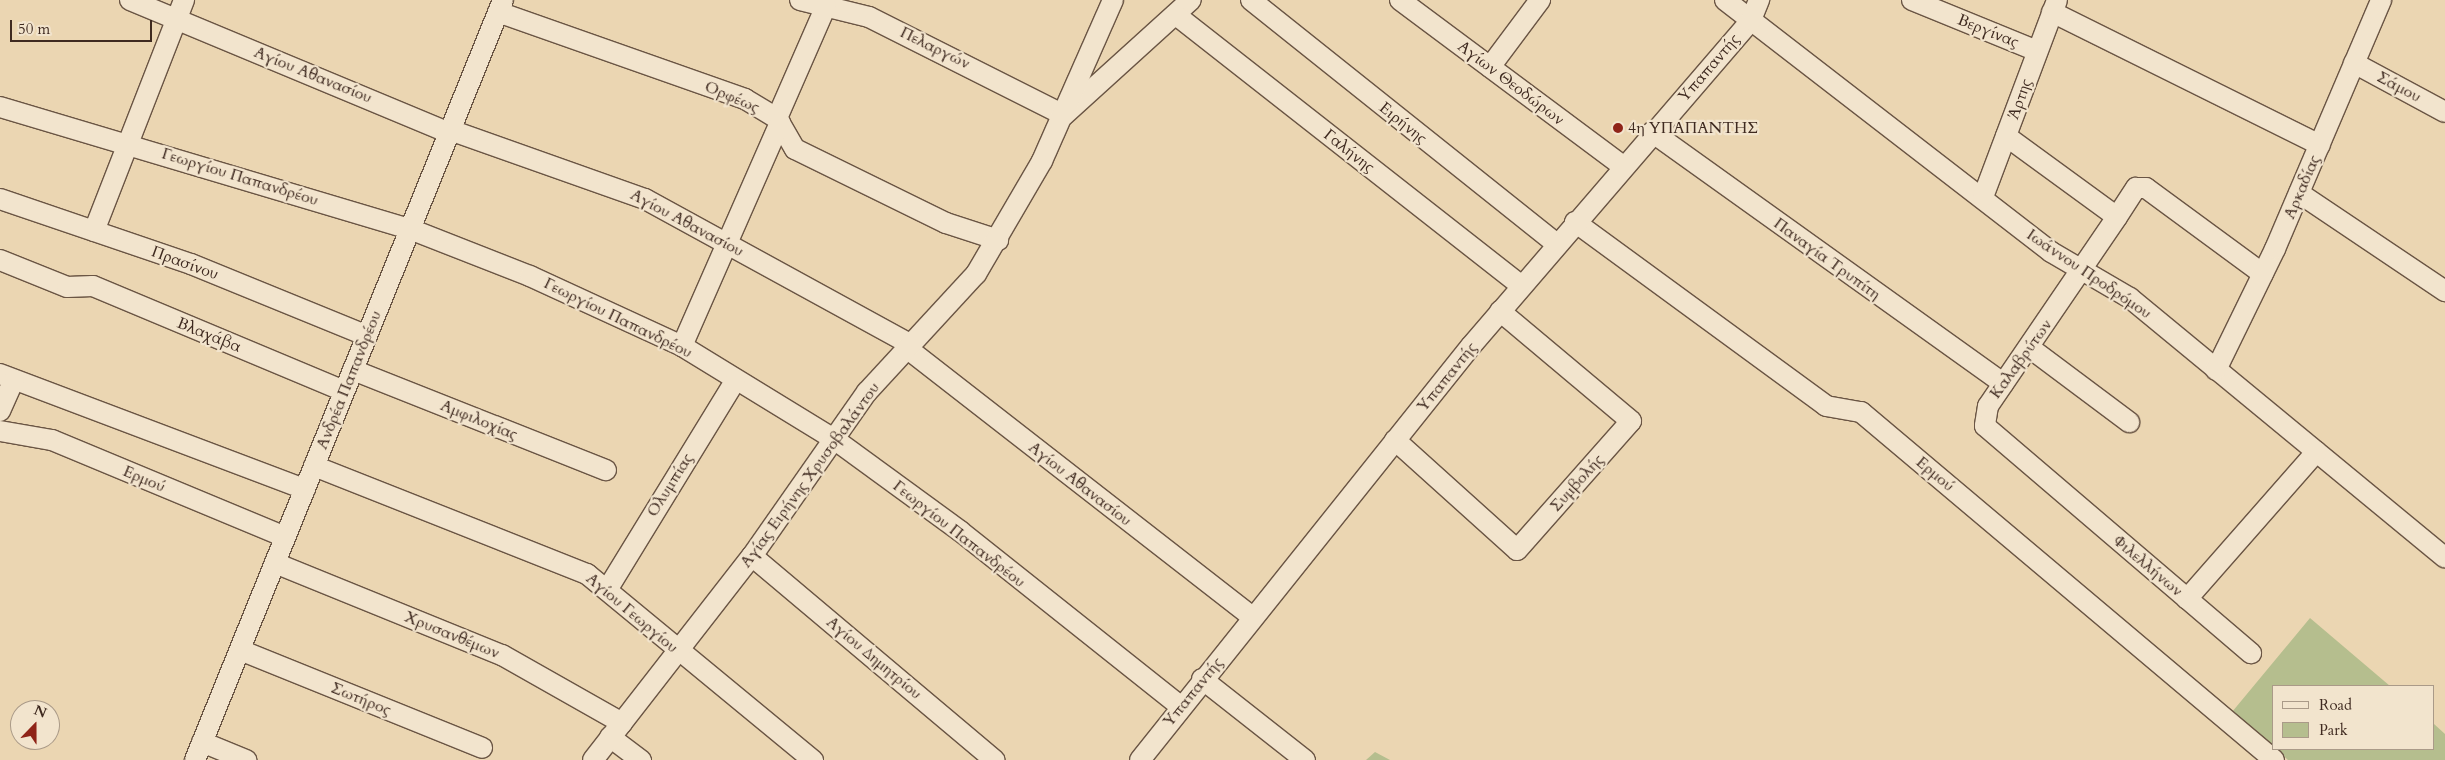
<!DOCTYPE html>
<html>
<head>
<meta charset="utf-8">
<style>
	body { margin:0 }
	#map { position:relative; width:2445px; height:760px; overflow:hidden; background:#ebd6b2; font-family:Cardo,serif }
	div>[style] { position:absolute }
	[style*='--x'] { left:calc(var(--x)*1px); top:calc(var(--y)*1px); width:calc(var(--w)*1px); rotate:calc(var(--a)*1deg) }
	.green>* { inset:0; background:#b5be8e }
	.roads { filter:drop-shadow(1px 0 #6a5544) drop-shadow(-1px 0 #6a5544) drop-shadow(0 1px #6a5544) drop-shadow(0 -1px #6a5544) }
	.minor>* { height:20px; margin:-10px; padding:0 10px; transform-origin:10px; border-radius:10px; background:#f2e4cd }
	.dots>* { width:14px; height:14px; translate:-50% -50%; box-sizing:border-box; border:2px solid #f2e4cd; border-radius:50% }
	span { translate:-50% -50%; white-space:nowrap; text-align:center; line-height:1.15; -webkit-text-stroke:4.5px #f2e4cd; paint-order:stroke }
	.street-label { font-size:16px; color:#3f2a20 }
	.poi-label { font-size:16px; color:#3f2a20 }
	.left { translate:0 -50%; text-align:left }
	.legend { position:absolute; left:2272px; top:685px; width:162px; height:65px; box-sizing:border-box; background:#f2e4cd; border:1px solid #aa9a88; margin:0; padding:6px 9px; list-style:none; font-size:15px; color:#3f2a20 }
	.legend li { display:flex; align-items:center; gap:10px; height:25px }
	.legend b { width:25px; border:1px solid #aa9a88 }
	.north { position:absolute; left:10px; top:700px; width:50px; height:50px; box-sizing:border-box; background:#f2e4cd; border:1px solid #aa9a88; border-radius:50%; rotate:22deg; font-size:14px; font-weight:700; line-height:20px; text-align:center; color:#3f2a20 }
	.north::after { content:''; display:block; margin:auto; width:18px; height:22px; background:#8f2418; clip-path:polygon(50% 0,100% 100%,50% 72%,0 100%) }
	.scale { position:absolute; left:10px; top:20px; width:142px; height:22px; box-sizing:border-box; border:2px solid #3f2a20; border-top:0; padding-left:6px; font-size:15px; line-height:18px; white-space:nowrap; color:#3f2a20; -webkit-text-stroke:4px #f2e4cd; paint-order:stroke }
</style>
</head>
<body>
<div id="map">
	<div class="green">
		<div style="clip-path:polygon(2310px 618px,2390px 686px,2274px 686px,2274px 747px,2232px 712px)"></div>
		<div style="clip-path:polygon(2434px 724px,2445px 734px,2445px 760px,2288px 760px,2276px 749px,2434px 749px)"></div>
		<div style="clip-path:polygon(1375px 752px,1390px 760px,1366px 760px)"></div>
	</div>
	<div class="roads">
		<div class="minor">
			<div style="--x:130;--y:0;--w:346;--a:22.6"></div>
			<div style="--x:800;--y:0;--w:71;--a:13.8"></div>
			<div style="--x:869;--y:17;--w:218;--a:26.7"></div>
			<div style="--x:1064;--y:115;--w:171;--a:-42.2"></div>
			<div style="--x:1251;--y:0;--w:391;--a:38.6"></div>
			<div style="--x:1400;--y:0;--w:278;--a:36.7"></div>
			<div style="--x:1725;--y:0;--w:412;--a:37.7"></div>
			<div style="--x:2051;--y:252;--w:91;--a:30.2"></div>
			<div style="--x:2130;--y:298;--w:408;--a:39.5"></div>
			<div style="--x:1912;--y:0;--w:135;--a:22.2"></div>
			<div style="--x:498;--y:12;--w:262;--a:19.4"></div>
			<div style="--x:745;--y:99;--w:37;--a:31"></div>
			<div style="--x:777;--y:118;--w:36;--a:60"></div>
			<div style="--x:795;--y:149;--w:168;--a:26.1"></div>
			<div style="--x:946;--y:223;--w:55;--a:18.1"></div>
			<div style="--x:2052;--y:12;--w:299;--a:26.4"></div>
			<div style="--x:1176;--y:15;--w:439;--a:38.1"></div>
			<div style="--x:2354;--y:63;--w:103;--a:28.3"></div>
			<div style="--x:1490;--y:67;--w:84;--a:-53.3"></div>
			<div style="--x:0;--y:107;--w:428;--a:16.6"></div>
			<div style="--x:410;--y:229;--w:129;--a:21.4"></div>
			<div style="--x:530;--y:276;--w:167;--a:24.7"></div>
			<div style="--x:682;--y:346;--w:178;--a:31.5"></div>
			<div style="--x:834;--y:439;--w:156;--a:36.1"></div>
			<div style="--x:960;--y:531;--w:281;--a:38.5"></div>
			<div style="--x:777;--y:118;--w:122;--a:-66.4"></div>
			<div style="--x:450;--y:130;--w:207;--a:19.5"></div>
			<div style="--x:645;--y:199;--w:304;--a:28.7"></div>
			<div style="--x:1652;--y:132;--w:432;--a:35.6"></div>
			<div style="--x:2006;--y:136;--w:137;--a:36.1"></div>
			<div style="--x:2117;--y:217;--w:35;--a:-57"></div>
			<div style="--x:2136;--y:188;--w:10;--a:0"></div>
			<div style="--x:2146;--y:188;--w:145;--a:36.3"></div>
			<div style="--x:2299;--y:193;--w:176;--a:33.9"></div>
			<div style="--x:1983;--y:197;--w:210;--a:-69.4"></div>
			<div style="--x:0;--y:199;--w:202;--a:18.8"></div>
			<div style="--x:191;--y:264;--w:190;--a:22.2"></div>
			<div style="--x:2117;--y:217;--w:229;--a:124.3"></div>
			<div style="--x:1988;--y:406;--w:20;--a:99"></div>
			<div style="--x:1985;--y:426;--w:350;--a:40.5"></div>
			<div style="--x:1575;--y:222;--w:311;--a:36.2"></div>
			<div style="--x:1826;--y:406;--w:36;--a:10"></div>
			<div style="--x:1861;--y:412;--w:540;--a:40.12"></div>
			<div style="--x:94;--y:231;--w:248;--a:-68.7"></div>
			<div style="--x:0;--y:260;--w:72;--a:21.9"></div>
			<div style="--x:67;--y:287;--w:26;--a:-2"></div>
			<div style="--x:93;--y:286;--w:272;--a:22.7"></div>
			<div style="--x:682;--y:346;--w:244;--a:-66.3"></div>
			<div style="--x:2030;--y:348;--w:124;--a:36.8"></div>
			<div style="--x:908;--y:349;--w:437;--a:37.9"></div>
			<div style="--x:353;--y:370;--w:272;--a:21.6"></div>
			<div style="--x:2216;--y:370;--w:135;--a:-64"></div>
			<div style="--x:2275;--y:249;--w:271;--a:-66.9"></div>
			<div style="--x:0;--y:374;--w:326;--a:20.7"></div>
			<div style="--x:0;--y:411;--w:34;--a:-66"></div>
			<div style="--x:0;--y:431;--w:53;--a:9.8"></div>
			<div style="--x:52;--y:440;--w:252;--a:22.6"></div>
			<div style="--x:1395;--y:440;--w:164;--a:42"></div>
			<div style="--x:1517;--y:550;--w:172;--a:-48.5"></div>
			<div style="--x:1631;--y:421;--w:171;--a:-140"></div>
			<div style="--x:314;--y:466;--w:294;--a:21.6"></div>
			<div style="--x:587;--y:574;--w:293;--a:39.5"></div>
			<div style="--x:752;--y:556;--w:317;--a:40.1"></div>
			<div style="--x:275;--y:563;--w:245;--a:22.1"></div>
			<div style="--x:502;--y:655;--w:138;--a:29.5"></div>
			<div style="--x:607;--y:590;--w:245;--a:-58.5"></div>
			<div style="--x:2187;--y:599;--w:196;--a:-48.7"></div>
			<div style="--x:240;--y:650;--w:261;--a:22"></div>
			<div style="--x:1202;--y:679;--w:131;--a:38.2"></div>
			<div style="--x:610;--y:737;--w:39;--a:37"></div>
			<div style="--x:202;--y:742;--w:48;--a:22.2"></div>
			<div style="--x:195;--y:760;--w:820;--a:-67.94"></div>
			<div style="--x:593;--y:760;--w:259;--a:-52.1"></div>
			<div style="--x:752;--y:556;--w:200;--a:-55"></div>
			<div style="--x:867;--y:392;--w:161;--a:-47.3"></div>
			<div style="--x:976;--y:274;--w:131;--a:-59.7"></div>
			<div style="--x:1042;--y:161;--w:176;--a:-66.2"></div>
			<div style="--x:1140;--y:760;--w:530;--a:-51.36"></div>
			<div style="--x:1471;--y:346;--w:430;--a:-49.3"></div>
			<div style="--x:1751;--y:20;--w:22;--a:-68"></div>
		</div>
	</div>
	<div class="dots">
		<div style="left:1618px;top:128px;background:#8f2418"></div>
	</div>
	<div class="street-label">
		<span style="left:1988px;top:31px;rotate:22deg">Βεργίνας</span>
		<span style="left:935px;top:48px;rotate:26deg">Πελαργών</span>
		<span style="left:1709px;top:68px;rotate:-49deg">Υπαπαντής</span>
		<span style="left:313px;top:75px;rotate:22deg">Αγίου Αθανασίου</span>
		<span style="left:1511px;top:83px;rotate:37deg">Αγίων Θεοδώρων</span>
		<span style="left:2399px;top:87px;rotate:28deg">Σάμου</span>
		<span style="left:732px;top:97px;rotate:23deg">Ορφέως</span>
		<span style="left:2020px;top:99px;rotate:-70deg">Άρτης</span>
		<span style="left:1403px;top:123px;rotate:39deg">Ειρήνης</span>
		<span style="left:1349px;top:151px;rotate:38deg">Γαλήνης</span>
		<span style="left:240px;top:177px;rotate:17deg">Γεωργίου Παπανδρέου</span>
		<span style="left:2302px;top:187px;rotate:-67deg">Αρκαδίας</span>
		<span style="left:687px;top:223px;rotate:28deg">Αγίου Αθανασίου</span>
		<span style="left:1827px;top:259px;rotate:36deg">Παναγία Τρυπίτη</span>
		<span style="left:185px;top:263px;rotate:20deg">Πρασίνου</span>
		<span style="left:2089px;top:274px;rotate:34deg">Ιωάννου Προδρόμου</span>
		<span style="left:618px;top:318px;rotate:26deg">Γεωργίου Παπανδρέου</span>
		<span style="left:209px;top:335px;rotate:22deg">Βλαχάβα</span>
		<span style="left:2021px;top:359px;rotate:-54deg">Καλαβρύτων</span>
		<span style="left:1447px;top:377px;rotate:-51deg">Υπαπαντής</span>
		<span style="left:349px;top:380px;rotate:-68deg">Ανδρέα Παπανδρέου</span>
		<span style="left:479px;top:420px;rotate:22deg">Αμφιλοχίας</span>
		<span style="left:1935px;top:474px;rotate:40deg">Ερμού</span>
		<span style="left:810px;top:475px;rotate:-54deg">Αγίας Ειρήνης Χρυσοβαλάντου</span>
		<span style="left:144px;top:479px;rotate:23deg">Ερμού</span>
		<span style="left:1577px;top:483px;rotate:-48deg">Συμβολής</span>
		<span style="left:1080px;top:484px;rotate:38deg">Αγίου Αθανασίου</span>
		<span style="left:670px;top:485px;rotate:-58deg">Ολυμπίας</span>
		<span style="left:959px;top:534px;rotate:38deg">Γεωργίου Παπανδρέου</span>
		<span style="left:2148px;top:566px;rotate:40deg">Φιλελλήνων</span>
		<span style="left:632px;top:613px;rotate:40deg">Αγίου Γεωργίου</span>
		<span style="left:452px;top:635px;rotate:22deg">Χρυσανθέμων</span>
		<span style="left:874px;top:658px;rotate:40deg">Αγίου Δημητρίου</span>
		<span style="left:1193px;top:692px;rotate:-51deg">Υπαπαντής</span>
		<span style="left:361px;top:699px;rotate:22deg">Σωτήρος</span>
	</div>
	<div class="poi-label">
		<span class="left" style="left:1628px;top:128px">4η ΥΠΑΠΑΝΤΗΣ</span>
	</div>
	<ul class="legend">
	<li><b style="height:6px;background:#f2e4cd"></b>Road</li>
	<li><b style="height:14px;background:#b5be8e"></b>Park</li>
	</ul>
	<div class="north">N</div>
	<div class="scale">50 m</div>
</div>
</body>
</html>
